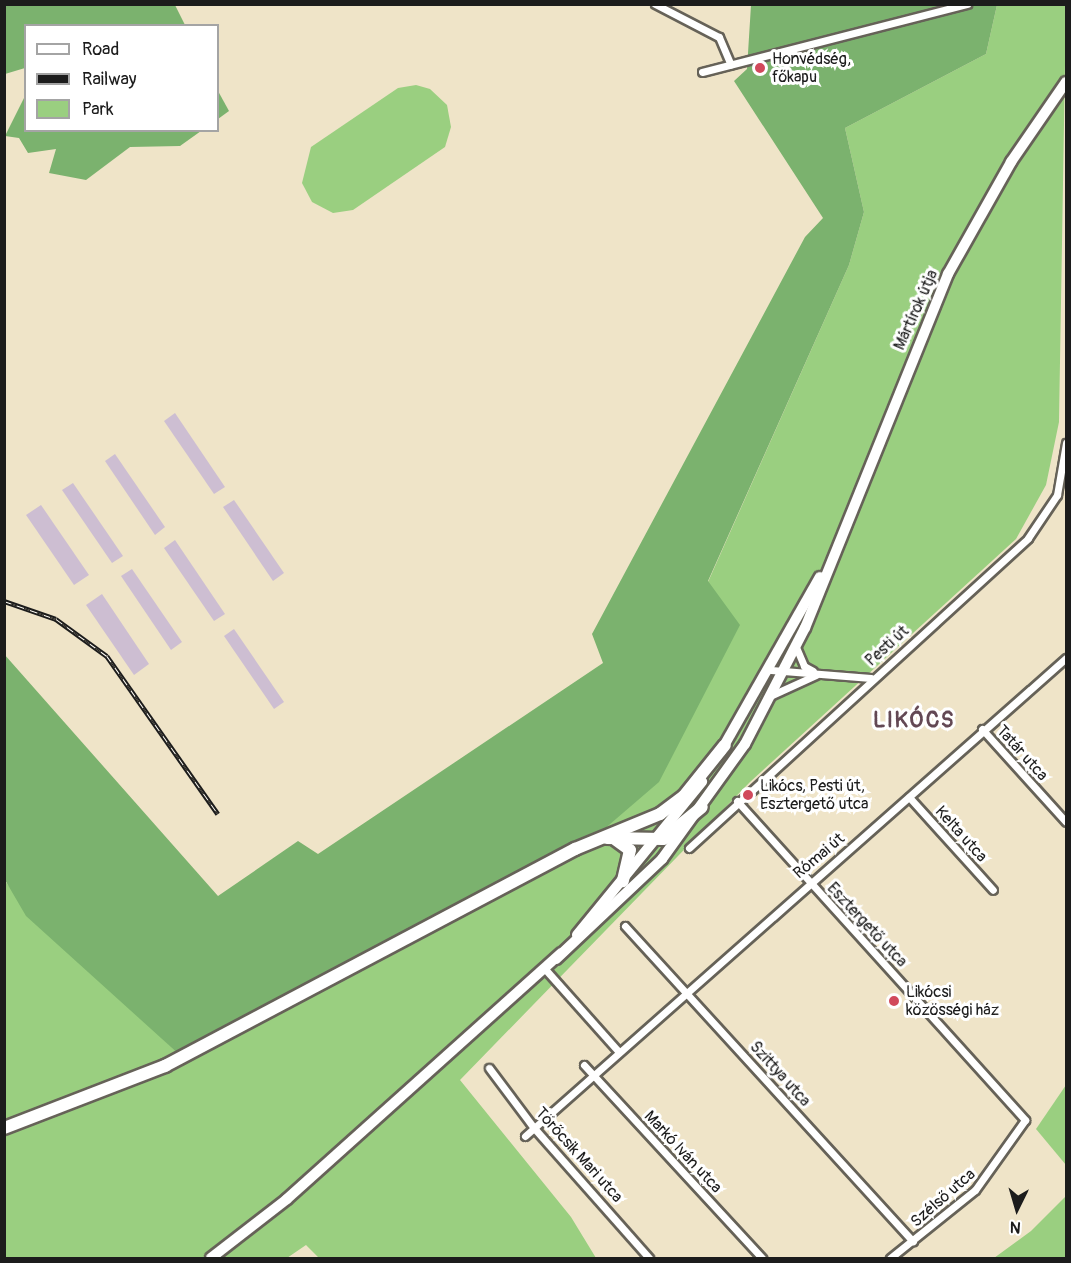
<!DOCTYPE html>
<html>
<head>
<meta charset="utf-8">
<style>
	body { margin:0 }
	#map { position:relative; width:1071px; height:1263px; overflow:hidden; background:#efe4c8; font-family:Pangolin,sans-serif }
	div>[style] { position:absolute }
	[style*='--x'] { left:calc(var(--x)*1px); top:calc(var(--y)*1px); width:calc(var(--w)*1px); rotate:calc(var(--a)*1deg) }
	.industrial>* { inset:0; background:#cdbed2 }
	.green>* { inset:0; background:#9acf80 }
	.forest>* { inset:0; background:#7bb26e }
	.roads { filter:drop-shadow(2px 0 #666258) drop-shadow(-2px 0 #666258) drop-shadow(0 2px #666258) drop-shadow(0 -2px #666258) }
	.street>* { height:7px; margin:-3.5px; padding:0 3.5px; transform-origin:3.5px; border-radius:3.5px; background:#fff }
	.primary>* { height:10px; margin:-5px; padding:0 5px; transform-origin:5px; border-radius:5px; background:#fff }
	.highway>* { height:12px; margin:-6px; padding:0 6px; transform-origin:6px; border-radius:6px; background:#fff }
	.rail>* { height:4.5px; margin-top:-2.25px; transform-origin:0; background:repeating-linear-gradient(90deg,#fff 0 7px,#1c1c1c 0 14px); box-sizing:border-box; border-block:2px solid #1c1c1c }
	.dots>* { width:16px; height:16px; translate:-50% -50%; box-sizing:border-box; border:3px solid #fff; border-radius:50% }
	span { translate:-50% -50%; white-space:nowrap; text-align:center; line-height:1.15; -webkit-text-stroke:6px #fff; paint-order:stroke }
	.poi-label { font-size:16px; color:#1c1c1c }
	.left { translate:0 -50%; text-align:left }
	.street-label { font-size:16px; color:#1c1c1c }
	.district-label { font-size:22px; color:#634854; font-weight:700; letter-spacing:1.5px }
	.frame { position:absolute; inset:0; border:6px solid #1c1c1c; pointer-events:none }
	.legend { position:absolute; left:24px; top:24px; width:195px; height:108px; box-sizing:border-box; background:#fff; border:2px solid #a4a4a4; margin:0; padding:8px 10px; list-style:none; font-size:18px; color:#1c1c1c }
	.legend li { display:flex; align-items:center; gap:12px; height:30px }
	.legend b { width:30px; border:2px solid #a4a4a4 }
	.north { position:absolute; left:987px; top:1179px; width:60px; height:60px; -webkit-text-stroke:4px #fff; paint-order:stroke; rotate:185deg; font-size:16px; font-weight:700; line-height:24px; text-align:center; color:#1c1c1c }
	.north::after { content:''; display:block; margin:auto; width:21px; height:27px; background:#1c1c1c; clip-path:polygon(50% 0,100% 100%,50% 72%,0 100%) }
</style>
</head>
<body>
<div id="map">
	<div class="industrial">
		<div style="clip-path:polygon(175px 413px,225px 487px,214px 494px,164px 421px)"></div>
		<div style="clip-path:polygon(115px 454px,165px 527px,155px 535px,105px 461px)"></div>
		<div style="clip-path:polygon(73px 483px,123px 556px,112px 563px,62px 490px)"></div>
		<div style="clip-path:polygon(234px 500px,284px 573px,273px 581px,223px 507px)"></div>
		<div style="clip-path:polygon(41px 505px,89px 575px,74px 585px,26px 515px)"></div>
		<div style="clip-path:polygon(175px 540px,225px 614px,214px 621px,164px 548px)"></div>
		<div style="clip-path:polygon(132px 569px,182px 642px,171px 650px,121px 576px)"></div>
		<div style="clip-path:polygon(102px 594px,149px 664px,134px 675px,86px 605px)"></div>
		<div style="clip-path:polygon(234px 629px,284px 702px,274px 709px,224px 636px)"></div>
	</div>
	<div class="green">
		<div style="clip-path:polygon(997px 5px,1066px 5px,1059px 422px,1046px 485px,1016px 539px,750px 782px,460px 1080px,571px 1217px,596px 1258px,319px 1258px,306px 1245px,287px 1258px,5px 1258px,4px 880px,27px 908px,182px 1057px,708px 582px,849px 265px,864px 212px,845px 128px,986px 54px)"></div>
		<div style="clip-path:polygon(416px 85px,430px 89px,447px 105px,451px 127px,445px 147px,353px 210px,333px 213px,312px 202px,302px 183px,311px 147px,398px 88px)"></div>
		<div style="clip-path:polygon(1066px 1085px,1066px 1165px,1036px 1129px)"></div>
		<div style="clip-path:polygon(1066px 1196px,1066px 1258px,994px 1258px,1031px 1231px)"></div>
	</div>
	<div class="forest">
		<div style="clip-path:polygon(5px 4px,175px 5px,185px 25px,26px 26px,25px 68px,5px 74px)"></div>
		<div style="clip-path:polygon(751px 5px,997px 5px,986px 54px,845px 128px,864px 212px,849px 265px,708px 581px,740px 625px,659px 782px,588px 843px,182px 1057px,26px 916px,5px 880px,4px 654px,218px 896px,298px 841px,318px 854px,603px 663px,592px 634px,805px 237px,823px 218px,734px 81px,747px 69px)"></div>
		<div style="clip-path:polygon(218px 91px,229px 111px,218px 119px)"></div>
		<div style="clip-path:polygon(25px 96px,26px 130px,201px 131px,180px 146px,130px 147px,86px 180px,49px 173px,56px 149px,28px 153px,19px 138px,5px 136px)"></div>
	</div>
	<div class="roads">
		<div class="street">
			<div style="--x:655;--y:4;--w:72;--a:27.3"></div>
			<div style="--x:719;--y:37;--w:30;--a:67"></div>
			<div style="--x:702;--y:72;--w:274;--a:-14.4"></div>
			<div style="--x:796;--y:647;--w:21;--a:67"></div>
			<div style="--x:804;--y:666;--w:10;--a:29"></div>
			<div style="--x:771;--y:670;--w:100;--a:4.6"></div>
			<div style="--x:772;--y:695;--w:48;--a:-24.4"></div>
			<div style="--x:982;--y:729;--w:125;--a:47.9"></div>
			<div style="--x:909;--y:797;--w:125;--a:47.9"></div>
			<div style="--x:737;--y:801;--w:430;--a:47.9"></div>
			<div style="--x:1025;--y:1120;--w:86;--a:125.5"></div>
			<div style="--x:975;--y:1190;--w:109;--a:141.3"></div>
			<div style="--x:689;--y:848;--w:459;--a:-42.4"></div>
			<div style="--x:1028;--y:538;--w:52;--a:-56"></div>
			<div style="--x:1057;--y:495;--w:53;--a:-80.2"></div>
			<div style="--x:625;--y:926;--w:427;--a:47.6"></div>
			<div style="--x:545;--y:969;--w:111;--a:48.3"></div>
			<div style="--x:584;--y:1065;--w:263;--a:47.3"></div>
			<div style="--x:489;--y:1068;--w:75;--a:53.1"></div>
			<div style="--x:534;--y:1128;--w:174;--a:48.5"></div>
			<div style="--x:525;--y:1136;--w:722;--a:-41.46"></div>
		</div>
		<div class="primary">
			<div style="--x:721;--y:751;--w:200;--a:-60.4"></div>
			<div style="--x:577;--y:935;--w:198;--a:-50.8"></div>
			<div style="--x:556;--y:959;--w:146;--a:-43.3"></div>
			<div style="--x:662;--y:859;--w:142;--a:-54.2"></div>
			<div style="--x:745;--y:744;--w:131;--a:-62.7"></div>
			<div style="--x:805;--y:628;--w:382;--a:-68"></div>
			<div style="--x:948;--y:274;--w:129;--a:-60.6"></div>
			<div style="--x:1011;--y:162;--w:97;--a:-55.5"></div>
			<div style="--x:211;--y:1258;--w:96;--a:-37.8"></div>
			<div style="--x:287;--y:1199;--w:368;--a:-41.9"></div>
		</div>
		<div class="highway">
			<div style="--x:607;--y:838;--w:56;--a:1"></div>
			<div style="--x:663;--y:839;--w:50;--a:-39.4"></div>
			<div style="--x:616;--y:840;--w:17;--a:36"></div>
			<div style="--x:630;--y:850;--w:32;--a:103"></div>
			<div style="--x:4;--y:1128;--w:173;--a:-21.1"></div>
			<div style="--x:165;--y:1066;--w:464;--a:-27.9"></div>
			<div style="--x:575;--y:849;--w:92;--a:-22.4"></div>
			<div style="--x:660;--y:814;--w:30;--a:-37"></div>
			<div style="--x:684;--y:796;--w:65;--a:-51.2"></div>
		</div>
	</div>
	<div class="rail">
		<div style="--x:4;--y:601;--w:55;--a:19.1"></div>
		<div style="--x:56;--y:619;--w:63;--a:36"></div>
		<div style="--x:107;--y:656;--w:193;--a:54.9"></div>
	</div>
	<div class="dots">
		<div style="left:760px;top:68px;background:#d1495b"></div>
		<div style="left:748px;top:795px;background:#d1495b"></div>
		<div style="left:894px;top:1001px;background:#d1495b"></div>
	</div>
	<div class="poi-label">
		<span class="left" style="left:772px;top:68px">Honvédség,<br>főkapu</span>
		<span class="left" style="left:760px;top:795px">Likócs, Pesti út,<br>Esztergető utca</span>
		<span class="left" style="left:906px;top:1001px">Likócsi<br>közösségi ház</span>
	</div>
	<div class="street-label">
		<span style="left:916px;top:310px;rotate:-66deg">Mártírok útja</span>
		<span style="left:887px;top:646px;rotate:-42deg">Pesti út</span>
		<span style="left:1022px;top:753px;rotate:48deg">Tatár utca</span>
		<span style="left:961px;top:834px;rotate:48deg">Kelta utca</span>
		<span style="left:819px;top:856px;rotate:-40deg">Római út</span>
		<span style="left:867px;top:925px;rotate:47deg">Esztergető utca</span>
		<span style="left:780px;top:1074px;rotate:48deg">Szittya utca</span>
		<span style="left:683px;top:1152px;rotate:47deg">Markó Iván utca</span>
		<span style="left:579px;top:1155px;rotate:48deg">Törőcsik Mari utca</span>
		<span style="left:943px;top:1198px;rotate:-41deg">Szélső utca</span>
	</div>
	<div class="district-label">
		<span style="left:914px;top:721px">LIKÓCS</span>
	</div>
	<div class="frame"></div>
	<ul class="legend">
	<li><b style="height:8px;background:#fff"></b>Road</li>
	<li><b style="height:8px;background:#1c1c1c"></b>Railway</li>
	<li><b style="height:16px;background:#9acf80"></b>Park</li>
	</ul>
	<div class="north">N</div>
</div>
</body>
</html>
